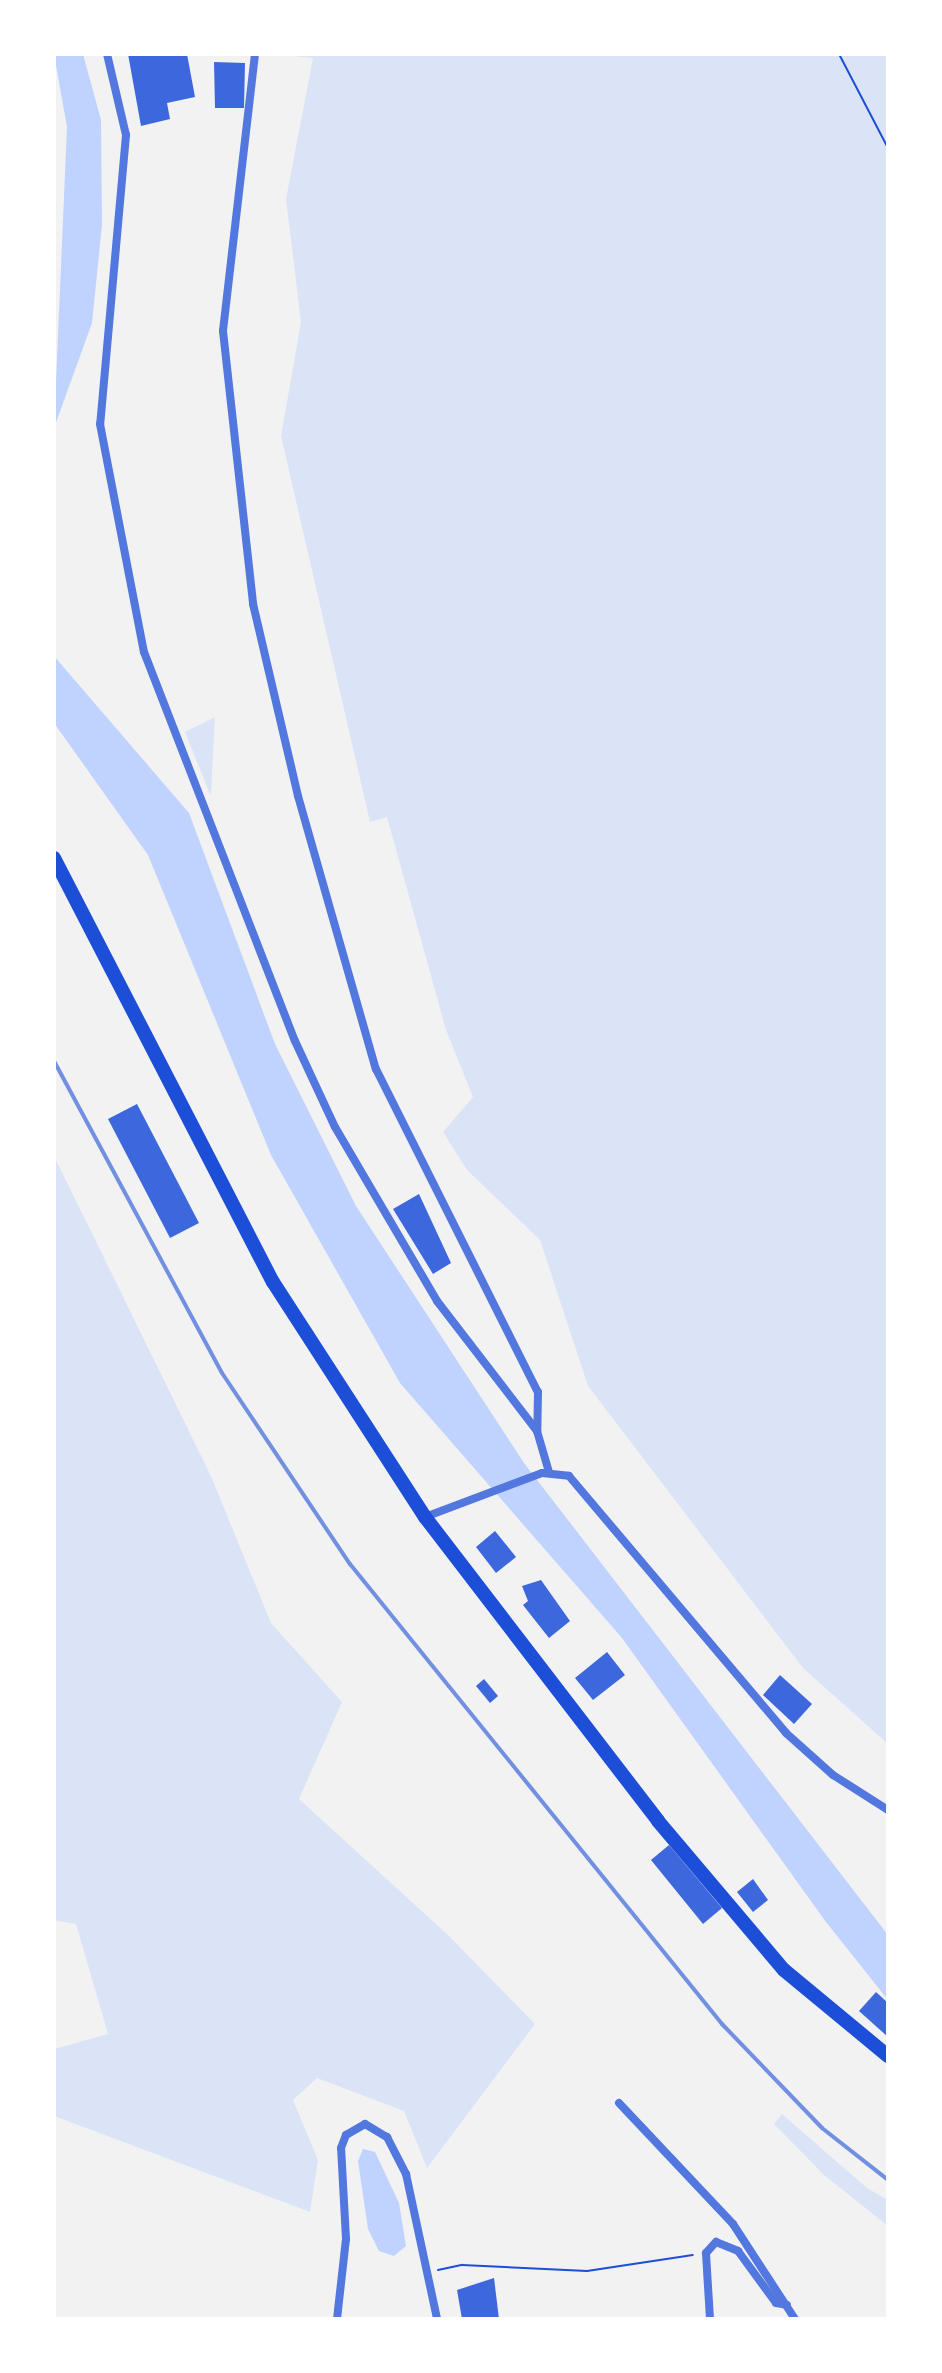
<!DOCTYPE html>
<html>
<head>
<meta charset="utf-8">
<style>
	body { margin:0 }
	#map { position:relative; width:942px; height:2373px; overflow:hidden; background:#f2f2f2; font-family:Roboto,sans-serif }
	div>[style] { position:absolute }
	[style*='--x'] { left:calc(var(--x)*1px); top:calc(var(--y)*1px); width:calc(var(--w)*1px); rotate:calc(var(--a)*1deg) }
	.green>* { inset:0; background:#dbe4f7 }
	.water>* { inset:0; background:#bfd3fe }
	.building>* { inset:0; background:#3d67dc }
	.path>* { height:2px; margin:-1px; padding:0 1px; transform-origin:1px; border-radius:1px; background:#1d4ed8 }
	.minor>* { height:8px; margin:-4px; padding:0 4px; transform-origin:4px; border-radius:4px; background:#5277de }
	.primary>* { height:14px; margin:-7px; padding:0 7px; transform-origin:7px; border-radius:7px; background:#1d4ed8 }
	.rail>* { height:4px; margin:-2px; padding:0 2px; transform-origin:2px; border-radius:2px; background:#7290e2 }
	span { translate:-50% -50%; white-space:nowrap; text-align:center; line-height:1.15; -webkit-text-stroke:6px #fff; paint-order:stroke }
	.frame { position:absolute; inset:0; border:56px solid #fff; pointer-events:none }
</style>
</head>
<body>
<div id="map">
	<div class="green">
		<div style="clip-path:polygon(270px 54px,888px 54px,888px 1744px,803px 1668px,588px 1386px,540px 1240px,467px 1170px,443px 1132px,473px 1097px,446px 1030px,387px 817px,370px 822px,281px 436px,301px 322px,286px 199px,313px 58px)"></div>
		<div style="clip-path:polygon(215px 717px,211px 793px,210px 794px,185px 732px)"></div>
		<div style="clip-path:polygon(54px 1156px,211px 1476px,271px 1623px,342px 1702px,299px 1799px,448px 1935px,535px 2024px,427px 2168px,404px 2111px,317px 2078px,293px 2100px,318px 2160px,310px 2212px,54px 2116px,54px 2049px,108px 2034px,76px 1924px,54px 1920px)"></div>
		<div style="clip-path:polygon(782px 2114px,867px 2188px,888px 2200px,888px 2226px,824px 2175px,774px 2124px)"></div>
	</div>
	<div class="water">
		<div style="clip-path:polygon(54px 54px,83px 54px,101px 120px,102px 225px,92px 323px,54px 428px,67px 127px)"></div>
		<div style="clip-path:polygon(54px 656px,189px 813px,275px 1044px,356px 1206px,524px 1463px,888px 1935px,888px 2000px,826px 1922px,622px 1638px,400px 1383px,271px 1155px,148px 855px,54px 723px)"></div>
		<div style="clip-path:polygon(363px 2149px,375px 2152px,399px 2203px,406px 2246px,394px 2256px,379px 2251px,368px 2229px,358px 2161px)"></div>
	</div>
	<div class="building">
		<div style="clip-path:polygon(128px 54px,187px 54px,195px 97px,167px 103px,170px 119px,141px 126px)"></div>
		<div style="clip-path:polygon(214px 62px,245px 63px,244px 108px,215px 108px)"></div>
		<div style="clip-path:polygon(137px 1104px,199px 1223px,170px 1238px,108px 1119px)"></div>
		<div style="clip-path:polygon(419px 1194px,451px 1263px,433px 1274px,393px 1209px)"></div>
		<div style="clip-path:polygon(495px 1531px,516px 1557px,496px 1573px,476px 1547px)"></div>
		<div style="clip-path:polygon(541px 1580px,570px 1621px,549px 1638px,523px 1605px,528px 1601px,522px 1586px)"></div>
		<div style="clip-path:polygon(607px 1652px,625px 1675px,593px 1700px,575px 1678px)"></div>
		<div style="clip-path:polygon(780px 1675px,812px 1704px,794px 1724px,763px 1695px)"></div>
		<div style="clip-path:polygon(484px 1679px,498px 1696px,490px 1703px,476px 1686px)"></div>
		<div style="clip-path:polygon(669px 1845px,722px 1908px,703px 1924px,651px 1860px)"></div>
		<div style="clip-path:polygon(753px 1879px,768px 1900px,753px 1912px,737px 1892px)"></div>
		<div style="clip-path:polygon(876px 1992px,888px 2003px,888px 2037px,859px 2011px)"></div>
		<div style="clip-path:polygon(494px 2278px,499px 2319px,462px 2319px,457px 2290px)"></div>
	</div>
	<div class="path">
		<div style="--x:839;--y:54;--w:106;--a:62.5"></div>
		<div style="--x:438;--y:2270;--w:25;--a:-12"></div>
		<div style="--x:462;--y:2265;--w:125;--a:2.7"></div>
		<div style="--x:587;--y:2271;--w:107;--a:-8.6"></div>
	</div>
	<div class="minor">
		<div style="--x:107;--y:54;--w:83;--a:76.8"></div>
		<div style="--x:126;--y:135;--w:290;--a:95.1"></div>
		<div style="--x:100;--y:424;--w:232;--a:79.1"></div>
		<div style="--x:144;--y:652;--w:417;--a:68.8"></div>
		<div style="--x:295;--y:1041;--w:95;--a:65.1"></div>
		<div style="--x:335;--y:1127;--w:202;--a:59.6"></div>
		<div style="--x:437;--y:1301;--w:164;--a:52.4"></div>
		<div style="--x:537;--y:1431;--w:43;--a:73.7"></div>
		<div style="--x:255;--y:54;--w:279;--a:96.6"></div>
		<div style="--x:223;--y:331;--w:275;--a:83.7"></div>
		<div style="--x:253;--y:604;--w:197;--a:76.8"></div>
		<div style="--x:298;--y:796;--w:284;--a:74.1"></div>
		<div style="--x:376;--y:1069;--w:361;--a:63.4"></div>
		<div style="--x:538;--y:1392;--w:39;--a:91"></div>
		<div style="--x:425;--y:1517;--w:125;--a:-20.6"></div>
		<div style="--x:542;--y:1473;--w:27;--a:6"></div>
		<div style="--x:569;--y:1476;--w:336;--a:49.8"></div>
		<div style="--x:786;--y:1733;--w:63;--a:41.8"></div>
		<div style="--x:833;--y:1775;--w:65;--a:32.5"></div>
		<div style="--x:619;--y:2103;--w:166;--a:46.7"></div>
		<div style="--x:733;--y:2224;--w:113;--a:56.9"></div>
		<div style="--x:337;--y:2319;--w:81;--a:-83.6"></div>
		<div style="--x:346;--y:2239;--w:91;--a:-93.1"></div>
		<div style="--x:341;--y:2148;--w:14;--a:-69"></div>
		<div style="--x:346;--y:2135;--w:22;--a:-30"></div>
		<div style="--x:365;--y:2124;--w:26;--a:31"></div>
		<div style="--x:387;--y:2137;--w:42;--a:62.8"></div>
		<div style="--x:406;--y:2174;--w:148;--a:77.9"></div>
		<div style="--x:710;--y:2319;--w:66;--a:-93.5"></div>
		<div style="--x:706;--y:2253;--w:15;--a:-48"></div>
		<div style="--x:716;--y:2242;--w:24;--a:22"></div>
		<div style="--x:738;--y:2251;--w:64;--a:53.8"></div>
		<div style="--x:776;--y:2303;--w:11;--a:10"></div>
	</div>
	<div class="primary">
		<div style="--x:54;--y:858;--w:477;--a:62.7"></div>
		<div style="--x:273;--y:1282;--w:280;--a:57.1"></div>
		<div style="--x:425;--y:1517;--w:383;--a:52.5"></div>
		<div style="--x:658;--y:1821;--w:195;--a:49.8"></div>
		<div style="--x:784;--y:1970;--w:135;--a:39.6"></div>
	</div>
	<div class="rail">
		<div style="--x:54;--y:1061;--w:354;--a:61.7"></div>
		<div style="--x:222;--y:1373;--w:230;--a:56.2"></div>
		<div style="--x:350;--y:1564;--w:592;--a:51.04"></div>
		<div style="--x:722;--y:2024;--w:144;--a:46.1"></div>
		<div style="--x:822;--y:2128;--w:84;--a:38.2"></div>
	</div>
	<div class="frame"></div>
</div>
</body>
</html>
